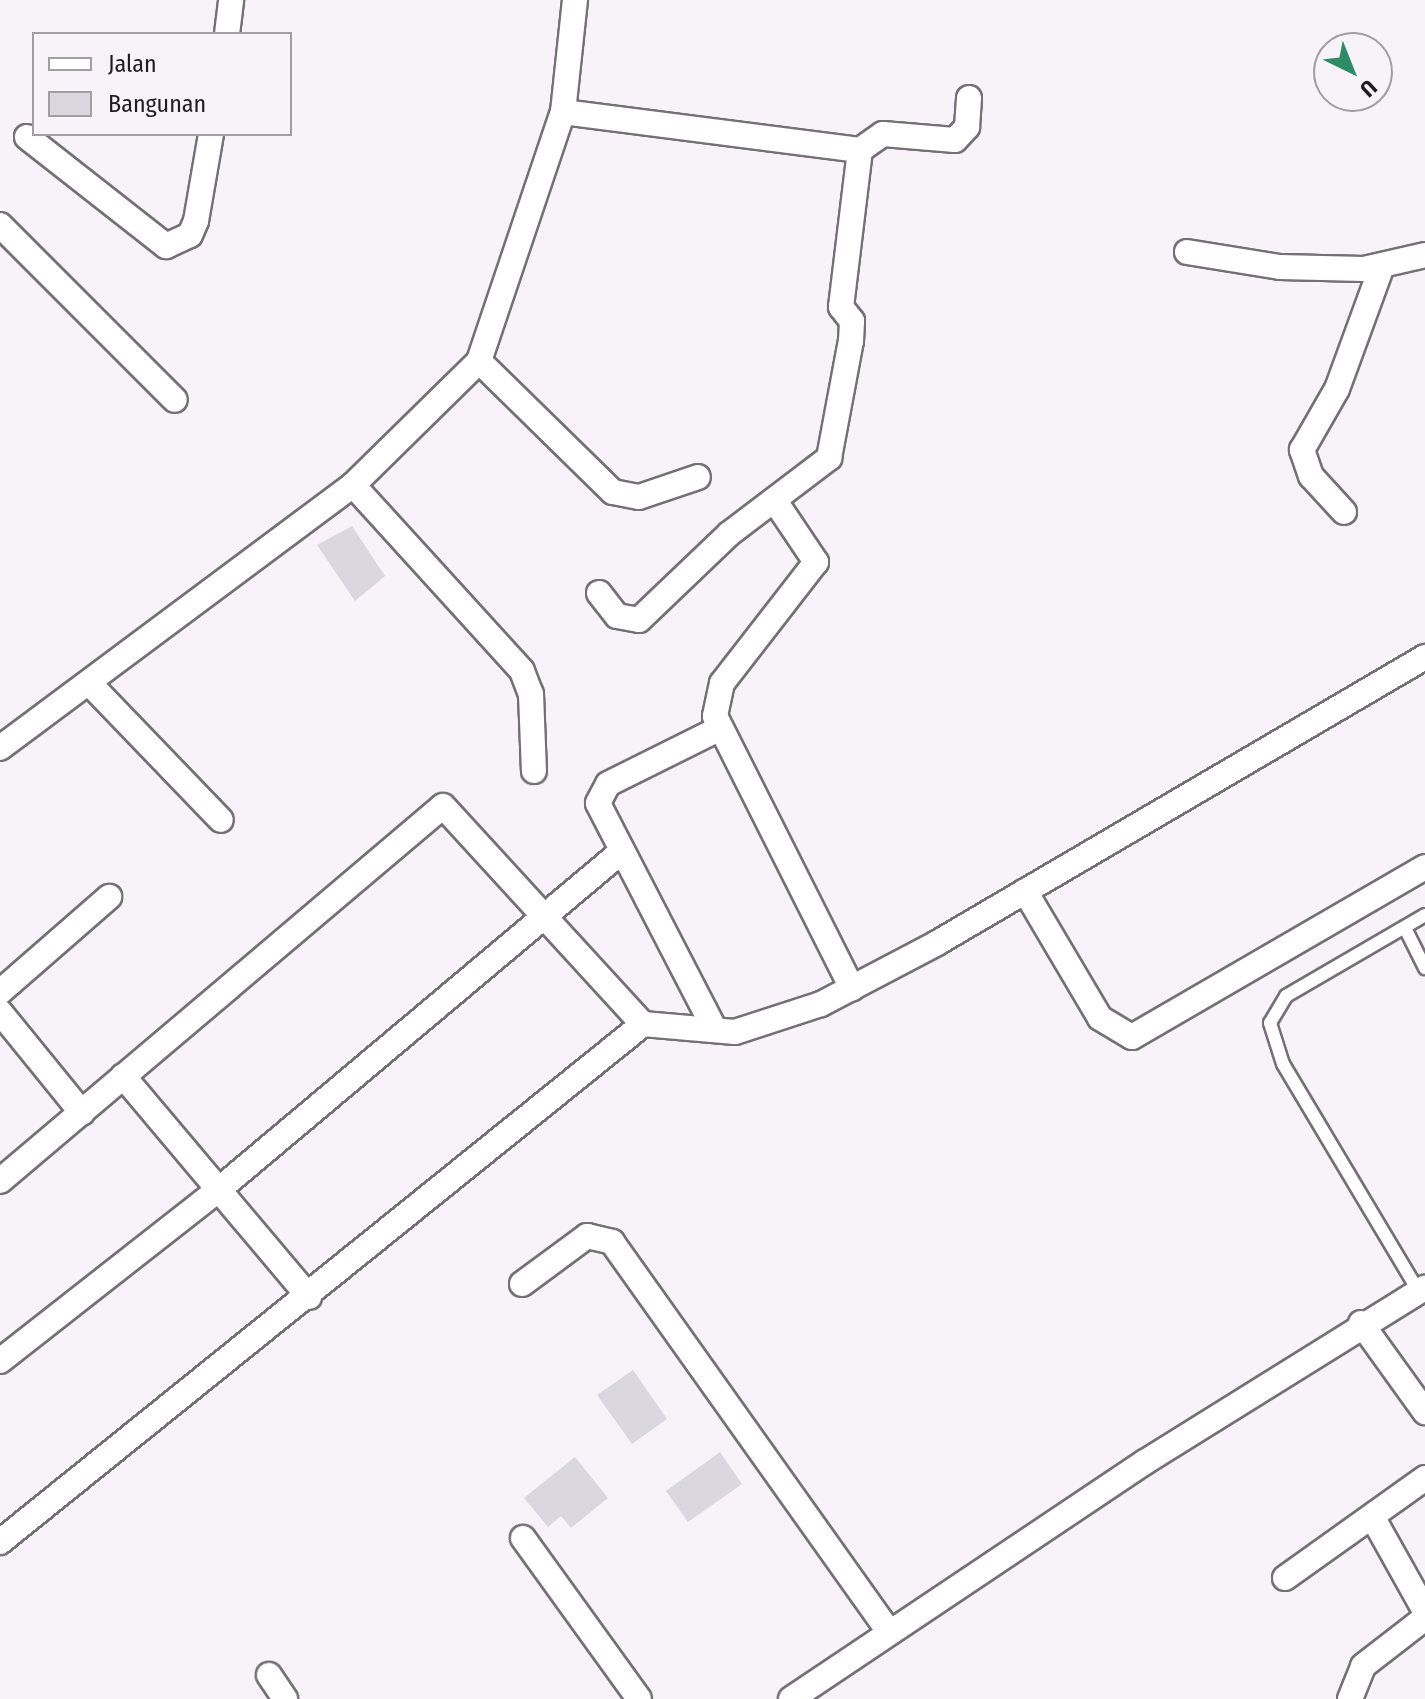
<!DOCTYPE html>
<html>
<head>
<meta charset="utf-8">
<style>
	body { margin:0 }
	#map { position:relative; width:1425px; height:1699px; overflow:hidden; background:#f7f3f9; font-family:"Fira Sans Condensed",sans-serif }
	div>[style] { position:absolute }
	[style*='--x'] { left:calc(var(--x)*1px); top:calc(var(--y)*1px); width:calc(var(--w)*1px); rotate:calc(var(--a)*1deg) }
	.building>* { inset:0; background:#dbd7de }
	.roads { filter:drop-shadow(2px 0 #747076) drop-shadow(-2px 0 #747076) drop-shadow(0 2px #747076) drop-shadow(0 -2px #747076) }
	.lane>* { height:12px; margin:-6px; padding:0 6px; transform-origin:6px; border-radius:6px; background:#fff }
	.street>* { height:24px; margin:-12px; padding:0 12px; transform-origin:12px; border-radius:12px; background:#fff }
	span { translate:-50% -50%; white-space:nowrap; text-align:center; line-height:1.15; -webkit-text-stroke:8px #f7f3f9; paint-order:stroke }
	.legend { position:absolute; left:32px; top:32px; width:260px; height:104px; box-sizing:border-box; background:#f7f3f9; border:2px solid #a19da2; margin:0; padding:10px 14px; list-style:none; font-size:24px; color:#1f1d20 }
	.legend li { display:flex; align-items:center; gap:16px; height:40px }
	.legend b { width:40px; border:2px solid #a19da2 }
	.north { position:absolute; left:1313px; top:32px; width:80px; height:80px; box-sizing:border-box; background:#f7f3f9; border:2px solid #a19da2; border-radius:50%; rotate:137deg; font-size:22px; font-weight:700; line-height:32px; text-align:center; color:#1f1d20 }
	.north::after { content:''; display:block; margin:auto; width:28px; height:36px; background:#2c8c65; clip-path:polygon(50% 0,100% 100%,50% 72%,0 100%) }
</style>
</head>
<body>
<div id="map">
	<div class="building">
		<div style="clip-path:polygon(352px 526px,385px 576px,355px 601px,317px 545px)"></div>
		<div style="clip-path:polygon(633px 1370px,667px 1419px,632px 1444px,597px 1395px)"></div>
		<div style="clip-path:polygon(720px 1452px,742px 1484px,688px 1522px,666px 1491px)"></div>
		<div style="clip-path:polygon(575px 1457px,608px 1498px,571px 1528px,561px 1516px,548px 1527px,524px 1498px)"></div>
	</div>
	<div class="roads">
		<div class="lane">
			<div style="--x:1405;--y:928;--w:45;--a:63.4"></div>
			<div style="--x:1419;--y:1292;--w:265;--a:-120.8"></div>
			<div style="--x:1283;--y:1064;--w:43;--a:-107.6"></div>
			<div style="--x:1270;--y:1023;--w:31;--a:-59"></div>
			<div style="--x:1286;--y:996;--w:161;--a:-30.2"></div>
		</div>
		<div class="street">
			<div style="--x:227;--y:34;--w:34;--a:-83"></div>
			<div style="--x:563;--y:112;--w:299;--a:7.3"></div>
			<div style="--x:860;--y:150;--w:28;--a:-35"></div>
			<div style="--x:883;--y:134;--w:72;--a:4.8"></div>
			<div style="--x:955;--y:140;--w:18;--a:-47"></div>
			<div style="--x:967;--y:127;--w:29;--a:-86"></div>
			<div style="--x:27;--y:137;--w:177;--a:38.1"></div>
			<div style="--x:166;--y:246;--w:26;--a:-25"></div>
			<div style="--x:190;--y:235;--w:15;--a:-67"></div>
			<div style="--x:196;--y:221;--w:88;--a:-80.2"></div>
			<div style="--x:0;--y:225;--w:247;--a:45"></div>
			<div style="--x:1187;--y:252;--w:94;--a:9.2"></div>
			<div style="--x:1280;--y:267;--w:84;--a:1.4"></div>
			<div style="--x:1364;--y:269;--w:63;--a:-12.9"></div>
			<div style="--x:479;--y:361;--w:187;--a:44.4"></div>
			<div style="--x:613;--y:492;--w:26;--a:11"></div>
			<div style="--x:639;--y:497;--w:62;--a:-18.7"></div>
			<div style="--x:353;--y:485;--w:251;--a:47.7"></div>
			<div style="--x:522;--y:671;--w:25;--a:69"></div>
			<div style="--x:531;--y:694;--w:77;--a:87.8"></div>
			<div style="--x:777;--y:504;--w:70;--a:56.1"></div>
			<div style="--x:816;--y:562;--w:153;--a:127.8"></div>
			<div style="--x:722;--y:683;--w:34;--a:102"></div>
			<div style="--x:715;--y:716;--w:305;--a:63.3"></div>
			<div style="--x:1344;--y:512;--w:49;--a:-132.5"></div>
			<div style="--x:1311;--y:476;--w:28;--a:-109"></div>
			<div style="--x:1302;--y:450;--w:70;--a:-60.2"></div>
			<div style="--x:1337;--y:389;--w:131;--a:-69.9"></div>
			<div style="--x:599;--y:593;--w:29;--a:52"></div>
			<div style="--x:617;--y:616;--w:22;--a:10"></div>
			<div style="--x:639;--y:620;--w:124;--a:-43.7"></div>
			<div style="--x:729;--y:534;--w:126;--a:-37.2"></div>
			<div style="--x:829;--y:458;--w:119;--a:-79.4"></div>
			<div style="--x:851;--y:341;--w:20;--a:-87"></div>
			<div style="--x:852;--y:321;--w:18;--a:-128"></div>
			<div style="--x:841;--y:307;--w:158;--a:-83.1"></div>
			<div style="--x:91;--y:685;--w:187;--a:46.1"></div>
			<div style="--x:0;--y:748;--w:440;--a:-36.7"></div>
			<div style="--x:353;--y:485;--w:177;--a:-44.5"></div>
			<div style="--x:479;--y:361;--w:263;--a:-71.4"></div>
			<div style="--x:563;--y:112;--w:113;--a:-83.9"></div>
			<div style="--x:1025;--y:891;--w:147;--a:59.4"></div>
			<div style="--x:1100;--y:1018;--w:37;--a:31"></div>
			<div style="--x:1132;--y:1037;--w:339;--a:-30.1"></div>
			<div style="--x:0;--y:992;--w:145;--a:-41.1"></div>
			<div style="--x:0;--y:1012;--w:130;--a:50.9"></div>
			<div style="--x:715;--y:1030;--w:255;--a:-117.3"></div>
			<div style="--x:598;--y:803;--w:21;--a:-62"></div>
			<div style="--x:608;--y:784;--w:124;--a:-26.4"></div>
			<div style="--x:123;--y:1076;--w:289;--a:49.9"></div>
			<div style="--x:0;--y:1181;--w:580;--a:-40.25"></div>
			<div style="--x:443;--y:806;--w:296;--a:47.5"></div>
			<div style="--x:643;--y:1024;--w:92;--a:5"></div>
			<div style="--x:735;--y:1032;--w:90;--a:-18"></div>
			<div style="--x:821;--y:1004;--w:131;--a:-27.7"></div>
			<div style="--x:937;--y:943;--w:566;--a:-30.37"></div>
			<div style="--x:522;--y:1284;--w:81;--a:-36.4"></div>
			<div style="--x:587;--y:1236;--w:26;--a:13"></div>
			<div style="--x:612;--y:1242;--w:478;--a:54.6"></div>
			<div style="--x:1361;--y:1323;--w:110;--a:54.3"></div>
			<div style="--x:0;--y:1361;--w:282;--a:-38.1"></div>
			<div style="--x:222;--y:1187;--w:521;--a:-40.02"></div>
			<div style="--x:1373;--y:1518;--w:107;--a:60.8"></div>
			<div style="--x:523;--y:1538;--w:198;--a:54.2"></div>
			<div style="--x:0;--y:1542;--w:826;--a:-38.85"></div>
			<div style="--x:1285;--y:1578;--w:172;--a:-35.5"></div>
			<div style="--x:269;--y:1675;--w:29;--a:56"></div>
			<div style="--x:791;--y:1699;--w:426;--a:-33.8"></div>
			<div style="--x:1145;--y:1462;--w:330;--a:-31.9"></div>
			<div style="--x:1350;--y:1699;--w:35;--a:-68"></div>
			<div style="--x:1363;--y:1666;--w:78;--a:-37.7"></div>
		</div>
	</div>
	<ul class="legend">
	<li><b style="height:10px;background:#fff"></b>Jalan</li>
	<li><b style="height:22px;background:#dbd7de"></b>Bangunan</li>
	</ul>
	<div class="north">U</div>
</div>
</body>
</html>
